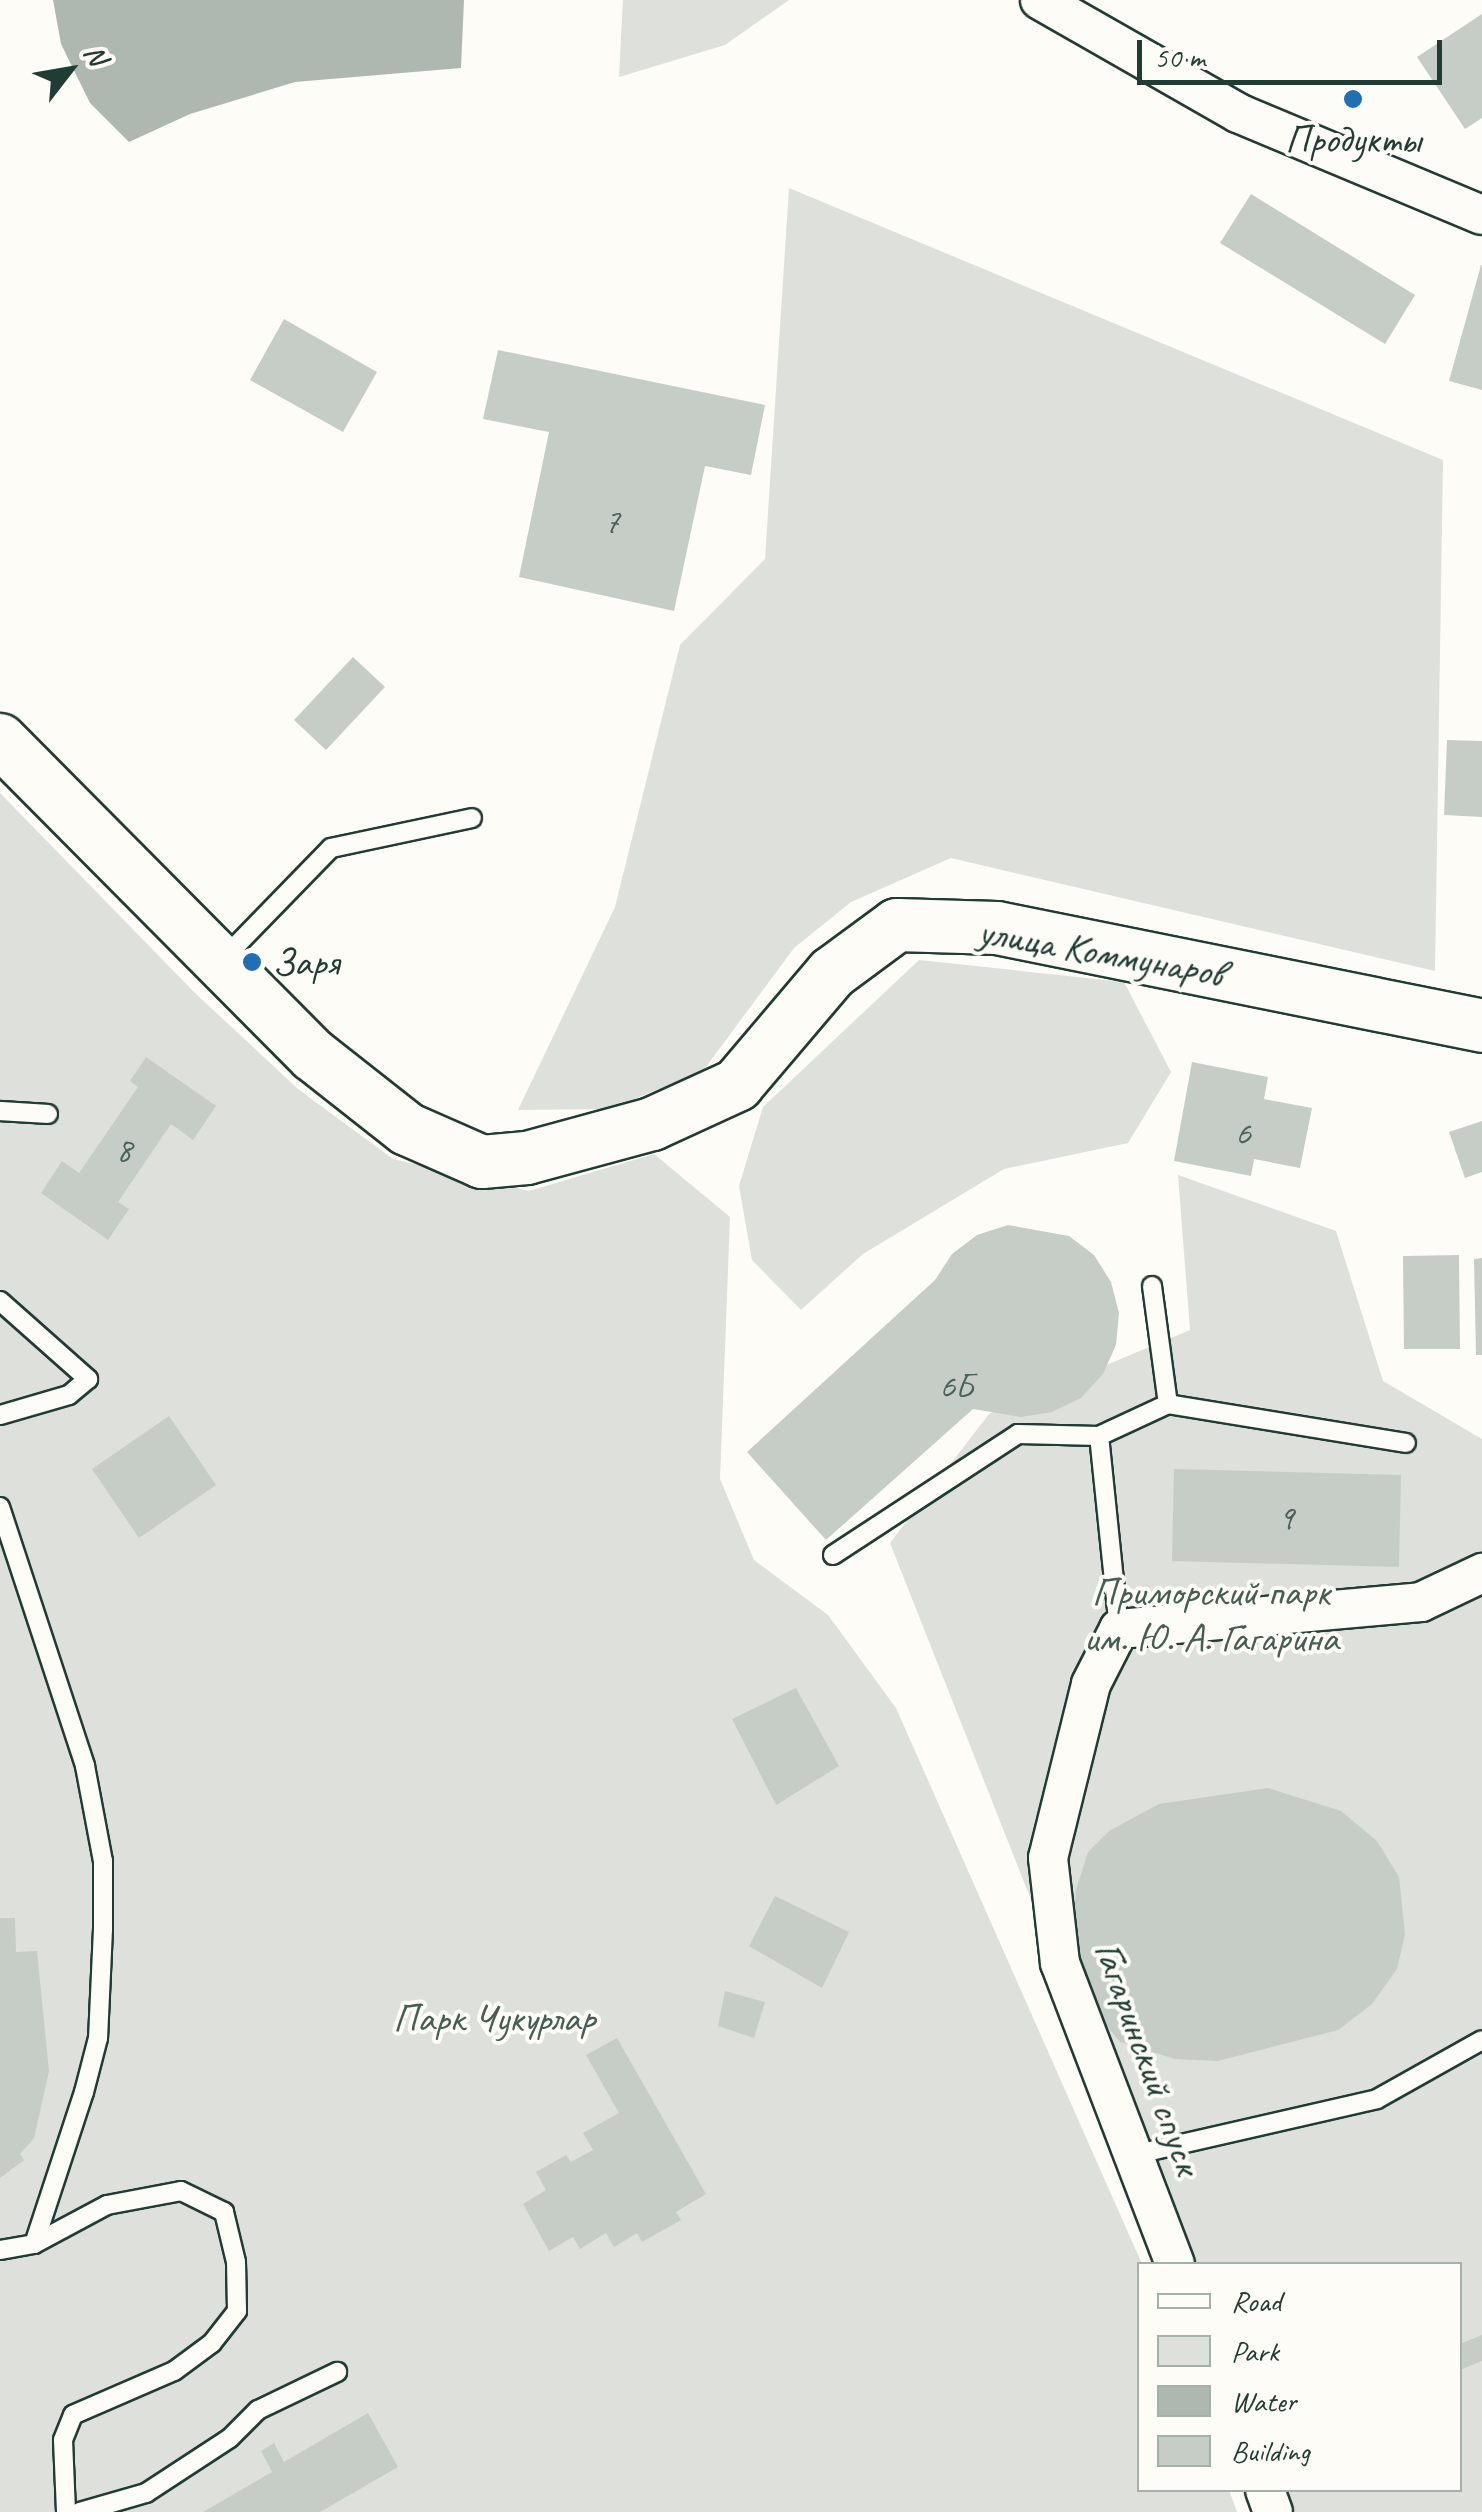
<!DOCTYPE html>
<html>
<head>
<meta charset="utf-8">
<style>
	body { margin:0 }
	#map { position:relative; width:1482px; height:2512px; overflow:hidden; background:#fdfcf7; font-family:Caveat,sans-serif }
	div>[style] { position:absolute }
	[style*='--x'] { left:calc(var(--x)*1px); top:calc(var(--y)*1px); width:calc(var(--w)*1px); rotate:calc(var(--a)*1deg) }
	.green>* { inset:0; background:#dde0db }
	.water>* { inset:0; background:#aeb8b1 }
	.building>* { inset:0; background:#c6cdc7 }
	.roads { filter:drop-shadow(2px 0 #1f3d34) drop-shadow(-2px 0 #1f3d34) drop-shadow(0 2px #1f3d34) drop-shadow(0 -2px #1f3d34) }
	.lane>* { height:18px; margin:-9px; padding:0 9px; transform-origin:9px; border-radius:9px; background:#fdfcf7 }
	.street>* { height:38px; margin:-19px; padding:0 19px; transform-origin:19px; border-radius:19px; background:#fdfcf7 }
	.secondary>* { height:52px; margin:-26px; padding:0 26px; transform-origin:26px; border-radius:26px; background:#fdfcf7 }
	.dots>* { width:28px; height:28px; translate:-50% -50%; box-sizing:border-box; border:5px solid #fdfcf7; border-radius:50% }
	span { translate:-50% -50%; white-space:nowrap; text-align:center; line-height:1.15; -webkit-text-stroke:8px #fdfcf7; paint-order:stroke }
	.number-label { font-size:35px; color:#496159 }
	.number-label span { -webkit-text-stroke-width:0 }
	.poi-label { font-size:40px; color:#1f3d34 }
	.left { translate:0 -50%; text-align:left }
	.street-label { font-size:40px; color:#1f3d34 }
	.park-label { font-size:40px; color:#455e55 }
	.legend { position:absolute; left:1137px; top:2262px; width:325px; height:230px; box-sizing:border-box; background:#fdfcf7; border:2px solid #a4b0a9; margin:0; padding:12px 18px; list-style:none; font-size:30px; color:#1f3d34 }
	.legend li { display:flex; align-items:center; gap:20px; height:50px }
	.legend b { width:50px; border:2px solid #a4b0a9 }
	.north { position:absolute; left:20px; top:20px; width:100px; height:100px; -webkit-text-stroke:8px #fdfcf7; paint-order:stroke; rotate:59deg; font-size:28px; font-weight:700; line-height:40px; text-align:center; color:#1f3d34 }
	.north::after { content:''; display:block; margin:auto; width:35px; height:45px; background:#1f3d34; clip-path:polygon(50% 0,100% 100%,50% 72%,0 100%) }
	.scale { position:absolute; left:1137px; top:40px; width:305px; height:45px; box-sizing:border-box; border:5px solid #1f3d34; border-top:0; padding-left:12px; font-size:30px; line-height:35px; white-space:nowrap; color:#1f3d34; -webkit-text-stroke:8px #fdfcf7; paint-order:stroke }
</style>
</head>
<body>
<div id="map">
	<div class="green">
		<div style="clip-path:polygon(623px 0,789px 0,725px 45px,619px 77px)"></div>
		<div style="clip-path:polygon(789px 188px,1443px 460px,1435px 971px,951px 858px,851px 902px,794px 948px,703px 1071px,610px 1109px,518px 1110px,615px 907px,680px 645px,765px 559px)"></div>
		<div style="clip-path:polygon(0 793px,195px 993px,298px 1089px,393px 1159px,529px 1191px,654px 1154px,730px 1217px,720px 1479px,754px 1560px,828px 1615px,896px 1708px,1142px 2264px,1140px 2490px,1229px 2490px,1237px 2512px,0 2512px)"></div>
		<div style="clip-path:polygon(919px 960px,1124px 982px,1171px 1072px,1128px 1143px,1004px 1169px,863px 1254px,801px 1310px,752px 1260px,739px 1186px,763px 1107px)"></div>
		<div style="clip-path:polygon(1178px 1175px,1336px 1231px,1383px 1381px,1482px 1439px,1482px 2512px,1272px 2512px,1263px 2490px,1460px 2490px,1460px 2264px,1175px 2264px,890px 1543px,989px 1414px,1190px 1330px)"></div>
	</div>
	<div class="water">
		<div style="clip-path:polygon(53px 0,464px 0,461px 68px,295px 82px,190px 114px,129px 142px,90px 103px,61px 44px)"></div>
	</div>
	<div class="building">
		<div style="clip-path:polygon(1482px 14px,1482px 118px,1465px 129px,1417px 57px)"></div>
		<div style="clip-path:polygon(1251px 194px,1415px 295px,1385px 344px,1220px 243px)"></div>
		<div style="clip-path:polygon(1481px 265px,1482px 265px,1482px 390px,1449px 381px)"></div>
		<div style="clip-path:polygon(284px 319px,377px 372px,343px 432px,250px 380px)"></div>
		<div style="clip-path:polygon(498px 350px,765px 405px,751px 475px,705px 466px,674px 611px,519px 577px,549px 432px,483px 419px)"></div>
		<div style="clip-path:polygon(353px 657px,385px 687px,326px 750px,294px 720px)"></div>
		<div style="clip-path:polygon(1447px 740px,1482px 741px,1482px 817px,1444px 815px)"></div>
		<div style="clip-path:polygon(146px 1057px,216px 1106px,193px 1140px,171px 1124px,118px 1202px,129px 1209px,108px 1240px,41px 1193px,62px 1161px,79px 1173px,138px 1087px,130px 1081px)"></div>
		<div style="clip-path:polygon(1192px 1062px,1268px 1077px,1264px 1099px,1312px 1108px,1300px 1168px,1254px 1159px,1251px 1176px,1174px 1161px)"></div>
		<div style="clip-path:polygon(1482px 1121px,1482px 1172px,1465px 1178px,1449px 1132px)"></div>
		<div style="clip-path:polygon(1008px 1225px,1069px 1236px,1094px 1255px,1111px 1282px,1119px 1313px,1116px 1345px,1103px 1374px,1081px 1398px,1052px 1412px,1021px 1417px,973px 1409px,826px 1540px,747px 1452px,935px 1280px,952px 1254px,977px 1235px)"></div>
		<div style="clip-path:polygon(1459px 1255px,1460px 1349px,1404px 1349px,1403px 1256px)"></div>
		<div style="clip-path:polygon(1482px 1258px,1482px 1355px,1476px 1355px,1474px 1259px)"></div>
		<div style="clip-path:polygon(169px 1416px,216px 1485px,139px 1538px,92px 1469px)"></div>
		<div style="clip-path:polygon(1174px 1469px,1401px 1475px,1399px 1567px,1172px 1561px)"></div>
		<div style="clip-path:polygon(796px 1688px,839px 1766px,776px 1805px,732px 1719px)"></div>
		<div style="clip-path:polygon(1268px 1788px,1341px 1811px,1377px 1841px,1399px 1877px,1405px 1934px,1397px 1969px,1372px 2004px,1338px 2030px,1218px 2061px,1175px 2059px,1120px 2042px,1088px 2003px,1069px 1951px,1076px 1890px,1088px 1852px,1109px 1831px,1159px 1804px)"></div>
		<div style="clip-path:polygon(775px 1896px,849px 1932px,822px 1988px,749px 1946px)"></div>
		<div style="clip-path:polygon(0 1918px,15px 1918px,16px 1952px,37px 1951px,49px 2071px,34px 2138px,20px 2154px,24px 2160px,0 2178px)"></div>
		<div style="clip-path:polygon(725px 1991px,765px 2002px,754px 2038px,718px 2026px)"></div>
		<div style="clip-path:polygon(617px 2038px,706px 2194px,676px 2212px,681px 2220px,642px 2242px,637px 2233px,614px 2247px,606px 2233px,580px 2249px,573px 2237px,549px 2251px,523px 2204px,546px 2190px,536px 2172px,566px 2155px,571px 2162px,593px 2150px,583px 2133px,619px 2113px,586px 2055px)"></div>
		<div style="clip-path:polygon(1482px 2335px,1482px 2361px,1460px 2370px,1460px 2344px)"></div>
		<div style="clip-path:polygon(368px 2413px,398px 2467px,320px 2512px,203px 2512px,272px 2472px,261px 2451px,274px 2443px,284px 2462px)"></div>
	</div>
	<div class="roads">
		<div class="lane">
			<div style="--x:222;--y:960;--w:156;--a:-45.8"></div>
			<div style="--x:331;--y:848;--w:144;--a:-12"></div>
			<div style="--x:0;--y:1111;--w:48;--a:3.6"></div>
			<div style="--x:1152;--y:1286;--w:119;--a:82.3"></div>
			<div style="--x:0;--y:1301;--w:118;--a:41.6"></div>
			<div style="--x:88;--y:1379;--w:25;--a:140"></div>
			<div style="--x:69;--y:1395;--w:72;--a:163.8"></div>
			<div style="--x:0;--y:1507;--w:273;--a:71.8"></div>
			<div style="--x:85;--y:1766;--w:97;--a:79.3"></div>
			<div style="--x:103;--y:1861;--w:68;--a:90"></div>
			<div style="--x:103;--y:1929;--w:109;--a:92.6"></div>
			<div style="--x:98;--y:2038;--w:56;--a:104.5"></div>
			<div style="--x:84;--y:2092;--w:160;--a:108.2"></div>
			<div style="--x:34;--y:2244;--w:35;--a:170"></div>
			<div style="--x:833;--y:1555;--w:221;--a:-33.2"></div>
			<div style="--x:1018;--y:1434;--w:81;--a:1.4"></div>
			<div style="--x:1119;--y:1629;--w:194;--a:-95.9"></div>
			<div style="--x:1099;--y:1436;--w:76;--a:-24.9"></div>
			<div style="--x:1168;--y:1404;--w:241;--a:9.3"></div>
			<div style="--x:1133;--y:2155;--w:250;--a:-12.9"></div>
			<div style="--x:1377;--y:2099;--w:120;--a:-29.3"></div>
			<div style="--x:34;--y:2244;--w:83;--a:-28.1"></div>
			<div style="--x:107;--y:2205;--w:75;--a:-10.7"></div>
			<div style="--x:181;--y:2191;--w:48;--a:26"></div>
			<div style="--x:224;--y:2212;--w:51;--a:76.5"></div>
			<div style="--x:236;--y:2262;--w:49;--a:88.8"></div>
			<div style="--x:237;--y:2311;--w:41;--a:128"></div>
			<div style="--x:212;--y:2343;--w:47;--a:143.6"></div>
			<div style="--x:174;--y:2371;--w:110;--a:156.5"></div>
			<div style="--x:73;--y:2415;--w:27;--a:112"></div>
			<div style="--x:63;--y:2440;--w:72;--a:87.6"></div>
			<div style="--x:80;--y:2512;--w:69;--a:-16.1"></div>
			<div style="--x:146;--y:2493;--w:100;--a:-33.2"></div>
			<div style="--x:230;--y:2438;--w:40;--a:-45"></div>
			<div style="--x:258;--y:2410;--w:88;--a:-25.7"></div>
		</div>
		<div class="street">
			<div style="--x:1040;--y:0;--w:228;--a:29.7"></div>
			<div style="--x:1238;--y:113;--w:264;--a:22.7"></div>
			<div style="--x:1175;--y:2264;--w:322;--a:-110.9"></div>
			<div style="--x:1060;--y:1963;--w:106;--a:-96.5"></div>
			<div style="--x:1048;--y:1858;--w:179;--a:-76.1"></div>
			<div style="--x:1091;--y:1684;--w:62;--a:-63"></div>
			<div style="--x:1119;--y:1629;--w:303;--a:-5.1"></div>
			<div style="--x:1421;--y:1602;--w:68;--a:-25.4"></div>
			<div style="--x:1265;--y:2490;--w:23;--a:70"></div>
		</div>
		<div class="secondary">
			<div style="--x:0;--y:740;--w:444;--a:45.2"></div>
			<div style="--x:313;--y:1055;--w:120;--a:38.2"></div>
			<div style="--x:407;--y:1129;--w:82;--a:23.7"></div>
			<div style="--x:482;--y:1162;--w:45;--a:-5.1"></div>
			<div style="--x:527;--y:1158;--w:130;--a:-15.2"></div>
			<div style="--x:652;--y:1124;--w:94;--a:-24.6"></div>
			<div style="--x:737;--y:1085;--w:147;--a:-49.7"></div>
			<div style="--x:832;--y:973;--w:81;--a:-36.4"></div>
			<div style="--x:897;--y:925;--w:100;--a:1.7"></div>
			<div style="--x:997;--y:928;--w:495;--a:11.4"></div>
		</div>
	</div>
	<div class="dots">
		<div style="left:1353px;top:99px;background:#1f6fb2"></div>
		<div style="left:252px;top:962px;background:#1f6fb2"></div>
	</div>
	<div class="number-label">
		<span style="left:612px;top:521px">7</span>
		<span style="left:1243px;top:1133px">6</span>
		<span style="left:124px;top:1150px">8</span>
		<span style="left:956px;top:1386px">6Б</span>
		<span style="left:1286px;top:1518px">9</span>
	</div>
	<div class="poi-label">
		<span style="left:1353px;top:139px">Продукты</span>
		<span class="left" style="left:272px;top:962px">Заря</span>
	</div>
	<div class="street-label">
		<span style="left:1101px;top:952px;rotate:10deg">улица Коммунаров</span>
		<span style="left:1148px;top:2058px;rotate:70deg">Гагаринский спуск</span>
	</div>
	<div class="park-label">
		<span style="left:1211px;top:1615px">Приморский парк<br>им. Ю. А. Гагарина</span>
		<span style="left:494px;top:2018px">Парк Чукурлар</span>
	</div>
	<ul class="legend">
	<li><b style="height:12px;background:#fdfcf7"></b>Road</li>
	<li><b style="height:28px;background:#dde0db"></b>Park</li>
	<li><b style="height:28px;background:#aeb8b1"></b>Water</li>
	<li><b style="height:28px;background:#c6cdc7"></b>Building</li>
	</ul>
	<div class="north">N</div>
	<div class="scale">50 m</div>
</div>
</body>
</html>
